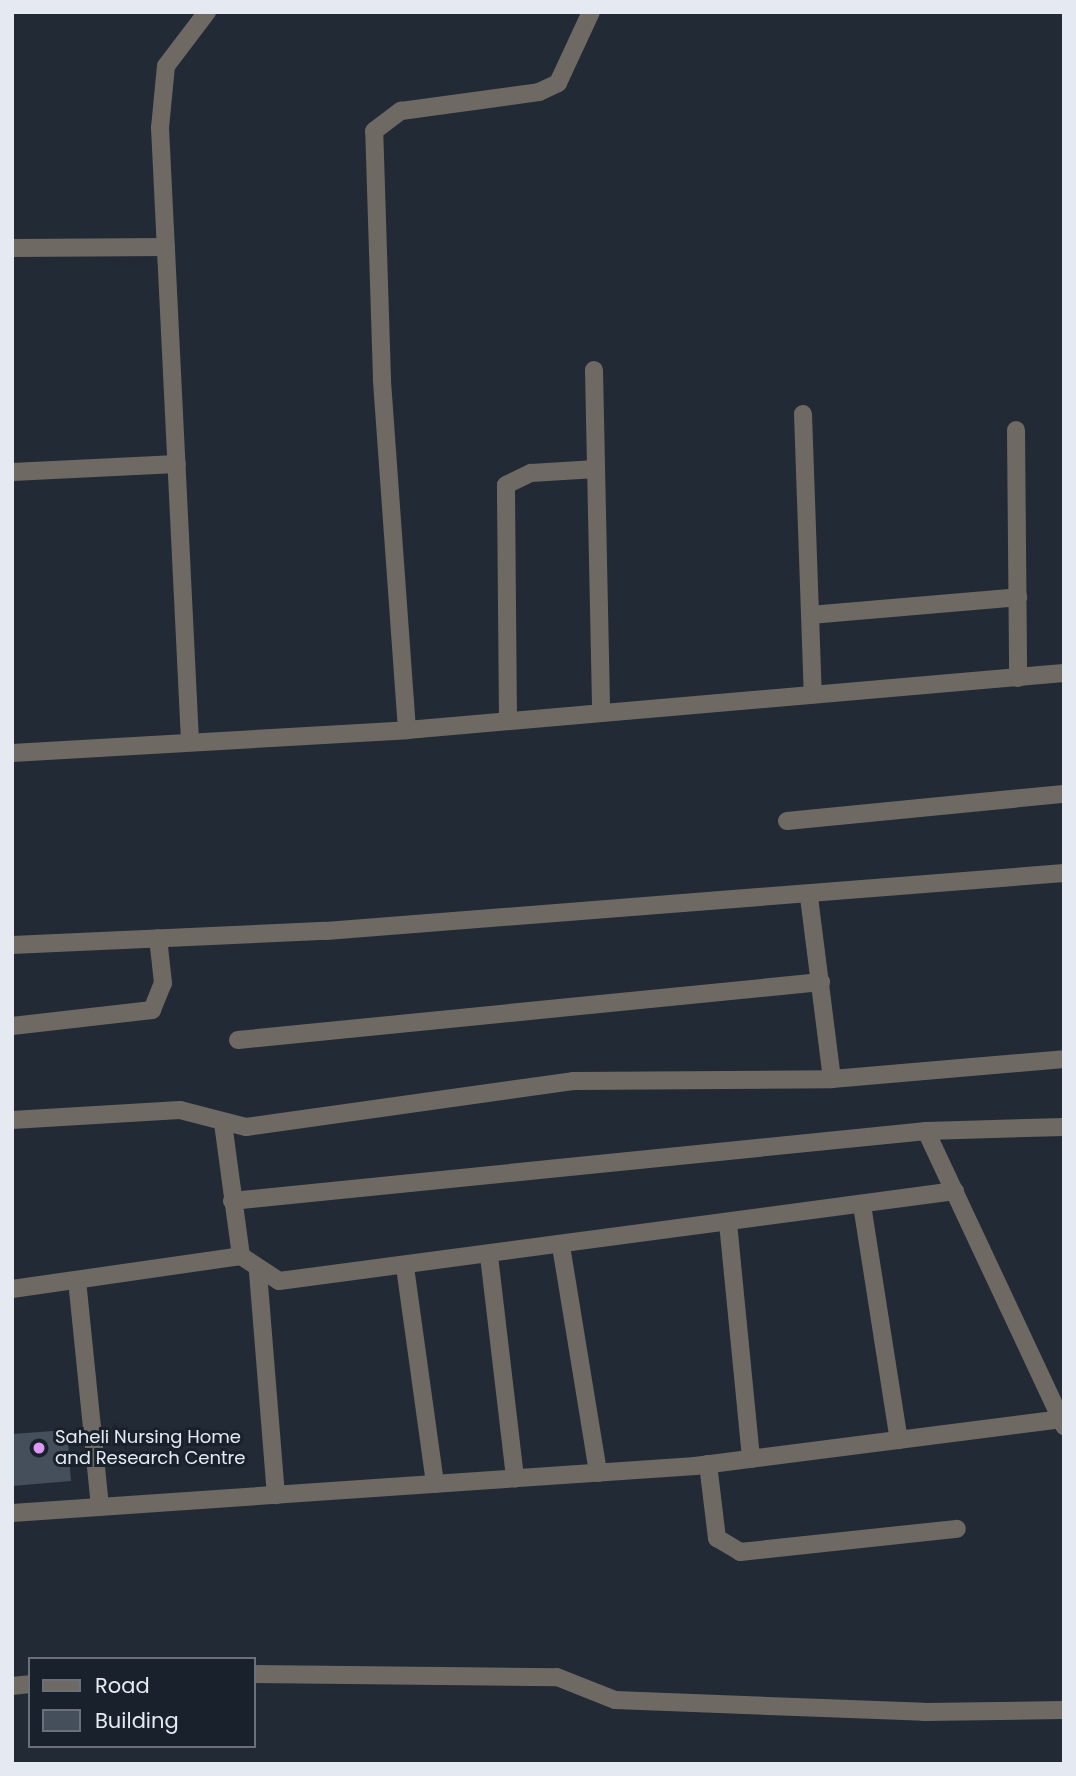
<!DOCTYPE html>
<html>
<head>
<meta charset="utf-8">
<style>
	body { margin:0 }
	#map { position:relative; width:1076px; height:1776px; overflow:hidden; background:#222a36; font-family:Poppins,sans-serif }
	div>[style] { position:absolute }
	[style*='--x'] { left:calc(var(--x)*1px); top:calc(var(--y)*1px); width:calc(var(--w)*1px); rotate:calc(var(--a)*1deg) }
	.building>* { inset:0; background:#454e5b }
	.street>* { height:18px; margin:-9px; padding:0 9px; transform-origin:9px; border-radius:9px; background:#6f6964 }
	.dots>* { width:19px; height:19px; translate:-50% -50%; box-sizing:border-box; border:4px solid #19212c; border-radius:50% }
	span { translate:-50% -50%; white-space:nowrap; text-align:center; line-height:1.15; -webkit-text-stroke:6px #19212c; paint-order:stroke }
	.poi-label { font-size:18px; color:#e5eaf2 }
	.left { translate:0 -50%; text-align:left }
	.frame { position:absolute; inset:0; border:14px solid #e5eaf2; pointer-events:none }
	.legend { position:absolute; left:28px; top:1657px; width:228px; height:91px; box-sizing:border-box; background:#19212c; border:2px solid #6b717b; margin:0; padding:9px 12px; list-style:none; font-size:21px; color:#e5eaf2 }
	.legend li { display:flex; align-items:center; gap:14px; height:35px }
	.legend b { width:35px; border:2px solid #6b717b }
</style>
</head>
<body>
<div id="map">
	<div class="building">
		<div style="clip-path:polygon(67px 1430px,71px 1481px,12px 1486px,12px 1434px)"></div>
	</div>
	<div class="street">
		<div style="--x:12;--y:248;--w:154;--a:-0.4"></div>
		<div style="--x:594;--y:370;--w:341;--a:88.8"></div>
		<div style="--x:803;--y:414;--w:280;--a:88"></div>
		<div style="--x:1016;--y:430;--w:248;--a:89.5"></div>
		<div style="--x:12;--y:472;--w:165;--a:-2.8"></div>
		<div style="--x:810;--y:615;--w:209;--a:-4.9"></div>
		<div style="--x:508;--y:720;--w:235;--a:-90.5"></div>
		<div style="--x:506;--y:485;--w:28;--a:-26"></div>
		<div style="--x:531;--y:473;--w:65;--a:-3.5"></div>
		<div style="--x:407;--y:730;--w:352;--a:-94.1"></div>
		<div style="--x:382;--y:379;--w:248;--a:-91.8"></div>
		<div style="--x:374;--y:131;--w:34;--a:-37"></div>
		<div style="--x:401;--y:111;--w:139;--a:-7.8"></div>
		<div style="--x:539;--y:92;--w:21;--a:-25"></div>
		<div style="--x:558;--y:83;--w:78;--a:-65.1"></div>
		<div style="--x:190;--y:741;--w:614;--a:-92.8"></div>
		<div style="--x:160;--y:128;--w:62;--a:-84.5"></div>
		<div style="--x:166;--y:66;--w:68;--a:-52.8"></div>
		<div style="--x:12;--y:753;--w:396;--a:-3.3"></div>
		<div style="--x:407;--y:730;--w:659;--a:-4.96"></div>
		<div style="--x:787;--y:821;--w:278;--a:-5.6"></div>
		<div style="--x:809;--y:897;--w:183;--a:82.8"></div>
		<div style="--x:12;--y:945;--w:314;--a:-2.6"></div>
		<div style="--x:326;--y:931;--w:740;--a:-4.49"></div>
		<div style="--x:12;--y:1026;--w:141;--a:-6.5"></div>
		<div style="--x:152;--y:1010;--w:29;--a:-68"></div>
		<div style="--x:163;--y:983;--w:45;--a:-96.3"></div>
		<div style="--x:238;--y:1040;--w:586;--a:-5.68"></div>
		<div style="--x:12;--y:1120;--w:168;--a:-3.4"></div>
		<div style="--x:180;--y:1110;--w:68;--a:14.4"></div>
		<div style="--x:246;--y:1127;--w:330;--a:-8"></div>
		<div style="--x:573;--y:1081;--w:259;--a:-0.4"></div>
		<div style="--x:832;--y:1079;--w:233;--a:-4.9"></div>
		<div style="--x:223;--y:1123;--w:134;--a:82.3"></div>
		<div style="--x:241;--y:1256;--w:45;--a:33.3"></div>
		<div style="--x:279;--y:1281;--w:682;--a:-7.58"></div>
		<div style="--x:926;--y:1131;--w:326;--a:64.9"></div>
		<div style="--x:232;--y:1201;--w:698;--a:-5.76"></div>
		<div style="--x:926;--y:1131;--w:138;--a:-1.7"></div>
		<div style="--x:862;--y:1205;--w:238;--a:81.1"></div>
		<div style="--x:728;--y:1223;--w:237;--a:84.4"></div>
		<div style="--x:561;--y:1246;--w:230;--a:80.7"></div>
		<div style="--x:489;--y:1256;--w:224;--a:83.3"></div>
		<div style="--x:405;--y:1267;--w:219;--a:82.1"></div>
		<div style="--x:258;--y:1272;--w:224;--a:85.4"></div>
		<div style="--x:77;--y:1280;--w:228;--a:84.2"></div>
		<div style="--x:12;--y:1289;--w:231;--a:-8.2"></div>
		<div style="--x:708;--y:1464;--w:75;--a:83.1"></div>
		<div style="--x:717;--y:1538;--w:27;--a:31"></div>
		<div style="--x:740;--y:1552;--w:218;--a:-6.1"></div>
		<div style="--x:12;--y:1513;--w:685;--a:-3.94"></div>
		<div style="--x:695;--y:1466;--w:372;--a:-7.3"></div>
		<div style="--x:254;--y:1674;--w:303;--a:0.6"></div>
		<div style="--x:557;--y:1677;--w:62;--a:21.6"></div>
		<div style="--x:615;--y:1700;--w:309;--a:2.2"></div>
		<div style="--x:924;--y:1712;--w:140;--a:-0.8"></div>
		<div style="--x:12;--y:1686;--w:18;--a:-6"></div>
	</div>
	<div class="dots">
		<div style="left:39px;top:1448px;background:#dd99f3"></div>
	</div>
	<div class="poi-label">
		<span class="left" style="left:55px;top:1448px">Saheli Nursing Home<br>and Research Centre</span>
	</div>
	<div class="frame"></div>
	<ul class="legend">
	<li><b style="height:9px;background:#6f6964"></b>Road</li>
	<li><b style="height:19px;background:#454e5b"></b>Building</li>
	</ul>
</div>
</body>
</html>
